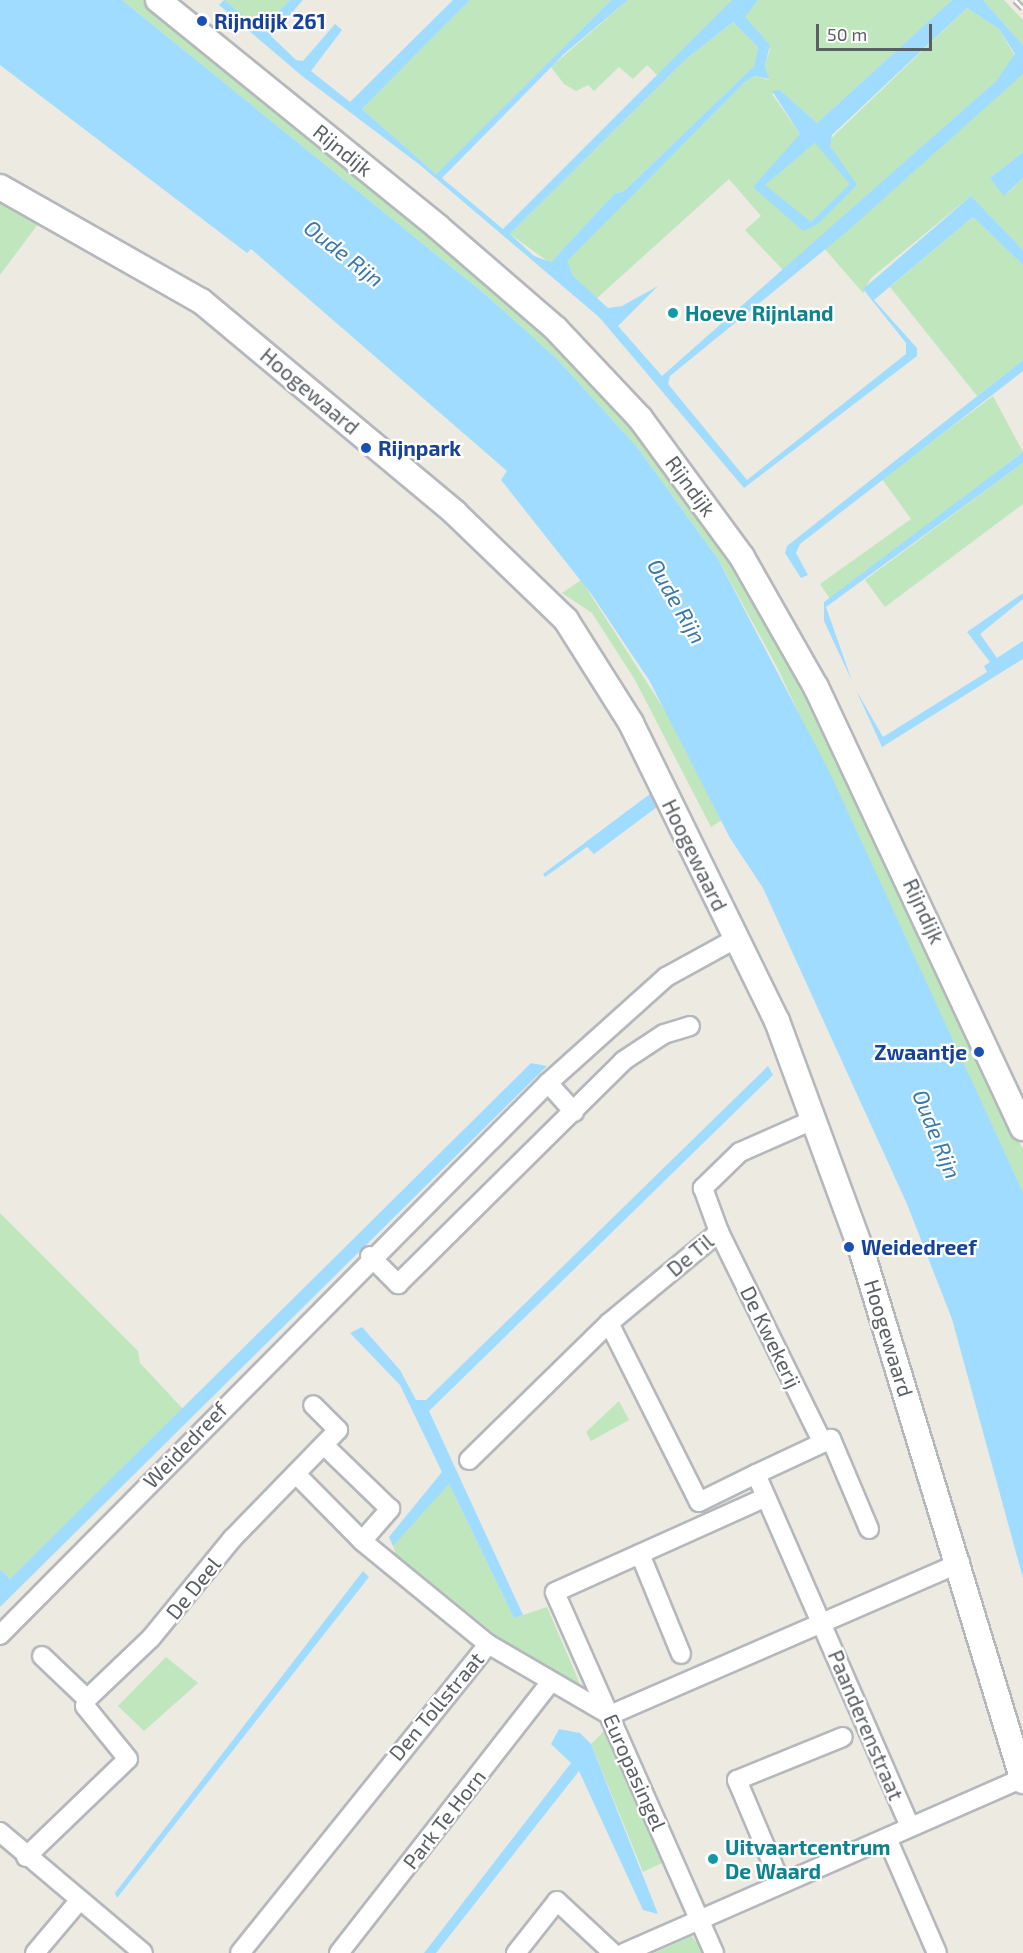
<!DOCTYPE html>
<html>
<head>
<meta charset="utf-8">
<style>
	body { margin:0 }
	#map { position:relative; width:1023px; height:1953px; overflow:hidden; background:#edeae2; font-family:"Exo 2",sans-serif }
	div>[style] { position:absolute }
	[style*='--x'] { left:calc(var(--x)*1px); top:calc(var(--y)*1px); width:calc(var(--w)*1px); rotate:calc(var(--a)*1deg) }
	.green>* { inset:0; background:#c0e6bd }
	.water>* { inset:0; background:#a0dcff }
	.roads { filter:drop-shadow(2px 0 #b4b8bd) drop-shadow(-2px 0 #b4b8bd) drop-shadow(0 2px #b4b8bd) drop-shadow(0 -2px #b4b8bd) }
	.street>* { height:18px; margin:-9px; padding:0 9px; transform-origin:9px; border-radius:9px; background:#fff }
	.secondary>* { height:24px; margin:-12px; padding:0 12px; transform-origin:12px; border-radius:12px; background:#fff }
	.rail>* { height:7px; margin-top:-3.5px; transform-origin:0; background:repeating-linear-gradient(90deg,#fff 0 14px,#b1b2b3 0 28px); box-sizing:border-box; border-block:2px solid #b1b2b3 }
	.dots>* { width:16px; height:16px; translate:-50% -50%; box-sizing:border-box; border:3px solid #fff; border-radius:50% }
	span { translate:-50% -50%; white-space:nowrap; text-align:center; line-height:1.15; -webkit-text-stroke:4.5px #fff; paint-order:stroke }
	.transit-label { font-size:21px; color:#164399; font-weight:700 }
	.left { translate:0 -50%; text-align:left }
	.right { translate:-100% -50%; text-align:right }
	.street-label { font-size:21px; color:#5a5f63 }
	.culture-label { font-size:21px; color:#0d838f; font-weight:700 }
	.water-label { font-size:22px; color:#3978aa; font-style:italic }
	.scale { position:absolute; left:816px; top:24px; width:116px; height:27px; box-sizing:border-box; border:3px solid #5a5f63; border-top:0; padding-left:8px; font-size:18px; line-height:21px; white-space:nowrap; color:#5a5f63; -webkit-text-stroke:4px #fff; paint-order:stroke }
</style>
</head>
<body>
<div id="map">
	<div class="green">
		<div style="clip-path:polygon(122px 0,152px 0,559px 338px,638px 424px,750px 572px,971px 1032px,1023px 1150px,1023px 1192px,777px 667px,718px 559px,637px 447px,557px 359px,486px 295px)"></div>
		<div style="clip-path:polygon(223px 0,290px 0,260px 29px)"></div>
		<div style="clip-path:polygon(470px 0,611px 0,436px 174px,362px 109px)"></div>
		<div style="clip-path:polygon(628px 0,732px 0,659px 77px,647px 65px,633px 79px,619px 67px,594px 91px,588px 85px,576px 91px,564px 84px,551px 67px)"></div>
		<div style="clip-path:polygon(758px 0,952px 0,817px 123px,780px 90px,772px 94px,800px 134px,765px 184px,815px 143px,821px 148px,967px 8px,999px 29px,1015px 56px,996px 81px,783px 270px,745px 230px,761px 216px,729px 179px,596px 299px,573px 276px,566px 261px,745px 82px,755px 76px,769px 80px,765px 66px,770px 49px,744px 17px)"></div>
		<div style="clip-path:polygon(983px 0,1004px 0,1023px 20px,1023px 45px)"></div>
		<div style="clip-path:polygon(733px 22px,758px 47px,754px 66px,623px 192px,615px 193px,550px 263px,510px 234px,685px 60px)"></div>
		<div style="clip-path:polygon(1023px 74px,1023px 152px,990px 178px,1008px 193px,1023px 178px,1023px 250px,971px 196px,871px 278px,863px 293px,824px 248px)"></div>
		<div style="clip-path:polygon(0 189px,44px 216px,0 275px)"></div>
		<div style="clip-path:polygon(973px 217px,1023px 265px,1023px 360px,977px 396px,890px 287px)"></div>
		<div style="clip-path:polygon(993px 396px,1023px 452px,830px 599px,820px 584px,911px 519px,882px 479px)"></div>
		<div style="clip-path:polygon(1023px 463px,1023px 504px,885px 607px,865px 580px)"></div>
		<div style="clip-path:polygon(581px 580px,682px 737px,722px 820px,711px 827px,635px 680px,592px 613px,562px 593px)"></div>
		<div style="clip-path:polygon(0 1213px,138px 1351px,140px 1363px,183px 1409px,10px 1579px,0 1569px)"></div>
		<div style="clip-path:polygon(619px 1401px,629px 1420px,591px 1441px,586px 1432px)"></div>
		<div style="clip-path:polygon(444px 1484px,449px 1484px,514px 1618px,547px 1607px,583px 1691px,507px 1644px,396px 1554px,393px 1546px)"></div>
		<div style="clip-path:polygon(166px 1657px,198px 1683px,144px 1731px,118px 1706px)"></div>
		<div style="clip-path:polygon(607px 1728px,664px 1862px,643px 1872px,591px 1744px)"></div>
		<div style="clip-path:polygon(692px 1936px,703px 1953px,654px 1953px)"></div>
	</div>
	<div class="water">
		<div style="clip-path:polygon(0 0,122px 0,486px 295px,557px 359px,637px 447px,718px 559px,830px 773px,1023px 1192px,1023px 1578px,952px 1319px,907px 1204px,763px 888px,730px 838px,649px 680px,592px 595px,501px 480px,507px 471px,251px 249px,247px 253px,0 65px)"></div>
		<div style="clip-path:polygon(evenodd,224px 0,260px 29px,290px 0,303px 0,271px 36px,296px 60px,303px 61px,335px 24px,342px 30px,311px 71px,350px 102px,453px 0,470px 0,362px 109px,436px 174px,611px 0,628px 0,564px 54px,442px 178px,503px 229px,732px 0,758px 0,745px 17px,770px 45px,765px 66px,769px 79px,755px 76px,745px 82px,567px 261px,573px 276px,608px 308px,622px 306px,658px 286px,618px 326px,662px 376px,996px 81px,1015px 54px,999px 29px,967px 8px,832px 135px,830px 146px,857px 185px,818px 224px,803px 231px,753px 187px,800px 134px,772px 91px,780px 90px,817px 123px,952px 0,983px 0,1023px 45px,1023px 74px,844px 234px,670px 376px,668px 384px,747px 480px,906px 354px,906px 343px,863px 289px,971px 196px,1023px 250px,1023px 265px,973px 217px,874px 300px,917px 348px,917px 356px,744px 488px,599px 317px,420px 165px,302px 76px,219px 5px,224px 0,733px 22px,758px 47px,754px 66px,623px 192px,615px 193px,551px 262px,534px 256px,510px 234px,685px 60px,733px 22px,224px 0,815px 143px,850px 184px,811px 222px,765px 185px,815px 143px)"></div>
		<div style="clip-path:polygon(1023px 152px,1023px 178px,1004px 196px,990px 178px)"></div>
		<div style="clip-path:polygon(1023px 360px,1023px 371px,800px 544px,796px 553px,808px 575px,801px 578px,785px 553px,787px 546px)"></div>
		<div style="clip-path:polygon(1023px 452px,1023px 463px,826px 607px,852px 681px,824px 621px,824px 602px)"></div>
		<div style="clip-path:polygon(1023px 593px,1023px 599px,980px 634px,997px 658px,1023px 641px,1023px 659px,882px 747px,856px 690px,883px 737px,987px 672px,984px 666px,990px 662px,967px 632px)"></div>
		<div style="clip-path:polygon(658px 788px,665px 801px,594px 854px,587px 847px,545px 877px,543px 874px)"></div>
		<div style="clip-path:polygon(531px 1063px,547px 1066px,0 1607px,0 1569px,10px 1579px)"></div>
		<div style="clip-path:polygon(768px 1066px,773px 1075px,429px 1411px,523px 1615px,514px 1618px,449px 1484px,393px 1546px,389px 1537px,442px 1472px,400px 1385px,350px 1333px,362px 1327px,400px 1370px,416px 1400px,426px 1400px)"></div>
		<div style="clip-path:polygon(363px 1571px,369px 1577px,117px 1898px,115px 1893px)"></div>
		<div style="clip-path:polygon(559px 1729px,580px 1733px,591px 1744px,658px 1914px,643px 1910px,579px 1771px,436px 1953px,424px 1953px,571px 1763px,551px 1744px)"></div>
	</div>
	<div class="roads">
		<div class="street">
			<div style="--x:548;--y:1083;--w:39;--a:48"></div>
			<div style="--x:813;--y:1120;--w:80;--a:156.3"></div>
			<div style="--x:740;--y:1152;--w:52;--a:135.8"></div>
			<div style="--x:703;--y:1188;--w:47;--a:70"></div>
			<div style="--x:719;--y:1232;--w:235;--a:63.8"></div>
			<div style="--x:370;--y:1256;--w:40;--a:45"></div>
			<div style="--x:398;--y:1284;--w:317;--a:-44.7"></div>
			<div style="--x:623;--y:1061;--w:49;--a:-33.4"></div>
			<div style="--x:664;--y:1034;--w:27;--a:-17"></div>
			<div style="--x:609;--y:1323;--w:200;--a:63.3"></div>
			<div style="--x:699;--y:1502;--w:64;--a:-26.2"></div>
			<div style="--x:469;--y:1460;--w:196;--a:-44.4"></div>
			<div style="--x:609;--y:1323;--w:143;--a:-39.6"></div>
			<div style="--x:296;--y:1474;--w:94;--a:45.4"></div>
			<div style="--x:362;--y:1541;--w:43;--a:-48.8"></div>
			<div style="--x:390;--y:1509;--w:91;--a:-135.9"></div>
			<div style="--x:869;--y:1529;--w:98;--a:-112.9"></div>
			<div style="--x:831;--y:1439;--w:83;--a:155"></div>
			<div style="--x:756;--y:1474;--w:385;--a:66.4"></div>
			<div style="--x:362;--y:1541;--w:163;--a:39.3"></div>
			<div style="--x:640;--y:1554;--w:108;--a:67.7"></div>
			<div style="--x:0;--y:1635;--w:778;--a:-45.21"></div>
			<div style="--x:548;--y:1083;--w:159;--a:-41.9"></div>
			<div style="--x:666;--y:977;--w:79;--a:-28.8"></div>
			<div style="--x:42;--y:1656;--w:62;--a:43.7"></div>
			<div style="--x:0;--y:1832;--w:187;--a:40.2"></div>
			<div style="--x:887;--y:1838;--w:125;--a:66.5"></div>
			<div style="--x:26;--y:1857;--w:141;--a:-43.9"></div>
			<div style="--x:128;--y:1759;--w:68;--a:-129.1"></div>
			<div style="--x:85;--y:1706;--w:7;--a:-74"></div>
			<div style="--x:87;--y:1699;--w:88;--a:-43.6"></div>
			<div style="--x:151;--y:1638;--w:128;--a:-50.7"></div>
			<div style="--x:232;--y:1539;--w:152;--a:-45.8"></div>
			<div style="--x:338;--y:1430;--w:35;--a:-135"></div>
			<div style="--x:781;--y:1884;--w:113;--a:-112.9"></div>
			<div style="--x:737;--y:1780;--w:114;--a:-22.1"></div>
			<div style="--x:35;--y:1953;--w:68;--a:-49.8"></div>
			<div style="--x:240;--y:1953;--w:396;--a:-51.2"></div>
			<div style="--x:488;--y:1644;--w:141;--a:30.2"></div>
			<div style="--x:610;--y:1715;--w:382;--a:-23.5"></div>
			<div style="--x:339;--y:1953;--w:341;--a:-52"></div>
			<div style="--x:516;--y:1953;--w:66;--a:-51.7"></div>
			<div style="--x:557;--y:1901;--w:76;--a:42.9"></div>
			<div style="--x:624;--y:1953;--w:435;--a:-23.7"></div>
			<div style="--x:714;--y:1953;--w:394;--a:-113.8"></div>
			<div style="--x:555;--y:1592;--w:231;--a:-24.2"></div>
		</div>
		<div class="secondary">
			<div style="--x:158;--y:0;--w:360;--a:39"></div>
			<div style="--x:438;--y:227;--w:156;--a:40.8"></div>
			<div style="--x:556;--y:329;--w:122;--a:46.7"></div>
			<div style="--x:640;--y:418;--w:172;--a:53.7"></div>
			<div style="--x:742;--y:557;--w:150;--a:60.4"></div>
			<div style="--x:816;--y:687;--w:487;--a:64.9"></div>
			<div style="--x:0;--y:187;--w:231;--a:29.6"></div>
			<div style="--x:201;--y:301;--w:331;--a:39.8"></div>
			<div style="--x:455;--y:513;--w:154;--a:43.9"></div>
			<div style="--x:566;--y:620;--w:122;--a:57.7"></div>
			<div style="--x:631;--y:723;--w:332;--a:63.9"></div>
			<div style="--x:777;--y:1021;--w:246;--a:69.8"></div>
			<div style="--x:862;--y:1252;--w:553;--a:73.07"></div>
		</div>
	</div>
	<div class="rail">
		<div style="--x:1015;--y:0;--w:11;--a:45"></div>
	</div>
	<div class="dots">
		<div style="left:202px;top:21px;background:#1a4fb4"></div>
		<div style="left:673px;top:313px;background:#0f9aa8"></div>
		<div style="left:366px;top:448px;background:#1a4fb4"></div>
		<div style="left:979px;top:1052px;background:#1a4fb4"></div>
		<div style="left:849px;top:1247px;background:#1a4fb4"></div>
		<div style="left:713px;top:1859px;background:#0f9aa8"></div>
	</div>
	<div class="transit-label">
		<span class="left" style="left:214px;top:21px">Rijndijk 261</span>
		<span class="left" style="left:378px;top:448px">Rijnpark</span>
		<span class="right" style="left:967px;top:1052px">Zwaantje</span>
		<span class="left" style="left:861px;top:1247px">Weidedreef</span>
	</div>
	<div class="street-label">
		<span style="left:343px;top:150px;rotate:39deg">Rijndijk</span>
		<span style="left:310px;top:391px;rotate:40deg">Hoogewaard</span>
		<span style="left:691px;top:486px;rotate:54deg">Rijndijk</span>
		<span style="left:695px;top:855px;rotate:64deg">Hoogewaard</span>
		<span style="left:924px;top:911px;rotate:65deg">Rijndijk</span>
		<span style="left:690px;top:1255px;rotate:-40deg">De Til</span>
		<span style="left:771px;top:1337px;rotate:64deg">De Kwekerij</span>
		<span style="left:889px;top:1338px;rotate:73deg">Hoogewaard</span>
		<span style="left:185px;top:1445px;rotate:-46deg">Weidedreef</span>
		<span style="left:193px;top:1588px;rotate:-51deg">De Deel</span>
		<span style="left:436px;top:1706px;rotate:-50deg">Den Tollstraat</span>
		<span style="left:866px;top:1725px;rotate:67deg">Paanderenstraat</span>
		<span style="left:635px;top:1772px;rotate:66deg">Europasingel</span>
		<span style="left:444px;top:1819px;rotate:-52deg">Park Te Horn</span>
	</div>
	<div class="culture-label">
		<span class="left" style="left:685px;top:313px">Hoeve Rijnland</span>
		<span class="left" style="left:725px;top:1859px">Uitvaartcentrum<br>De Waard</span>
	</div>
	<div class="water-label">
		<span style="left:344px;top:253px;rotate:38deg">Oude Rijn</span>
		<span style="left:677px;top:601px;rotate:60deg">Oude Rijn</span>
		<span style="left:937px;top:1134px;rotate:68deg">Oude Rijn</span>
	</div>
	<div class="scale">50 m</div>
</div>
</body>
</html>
